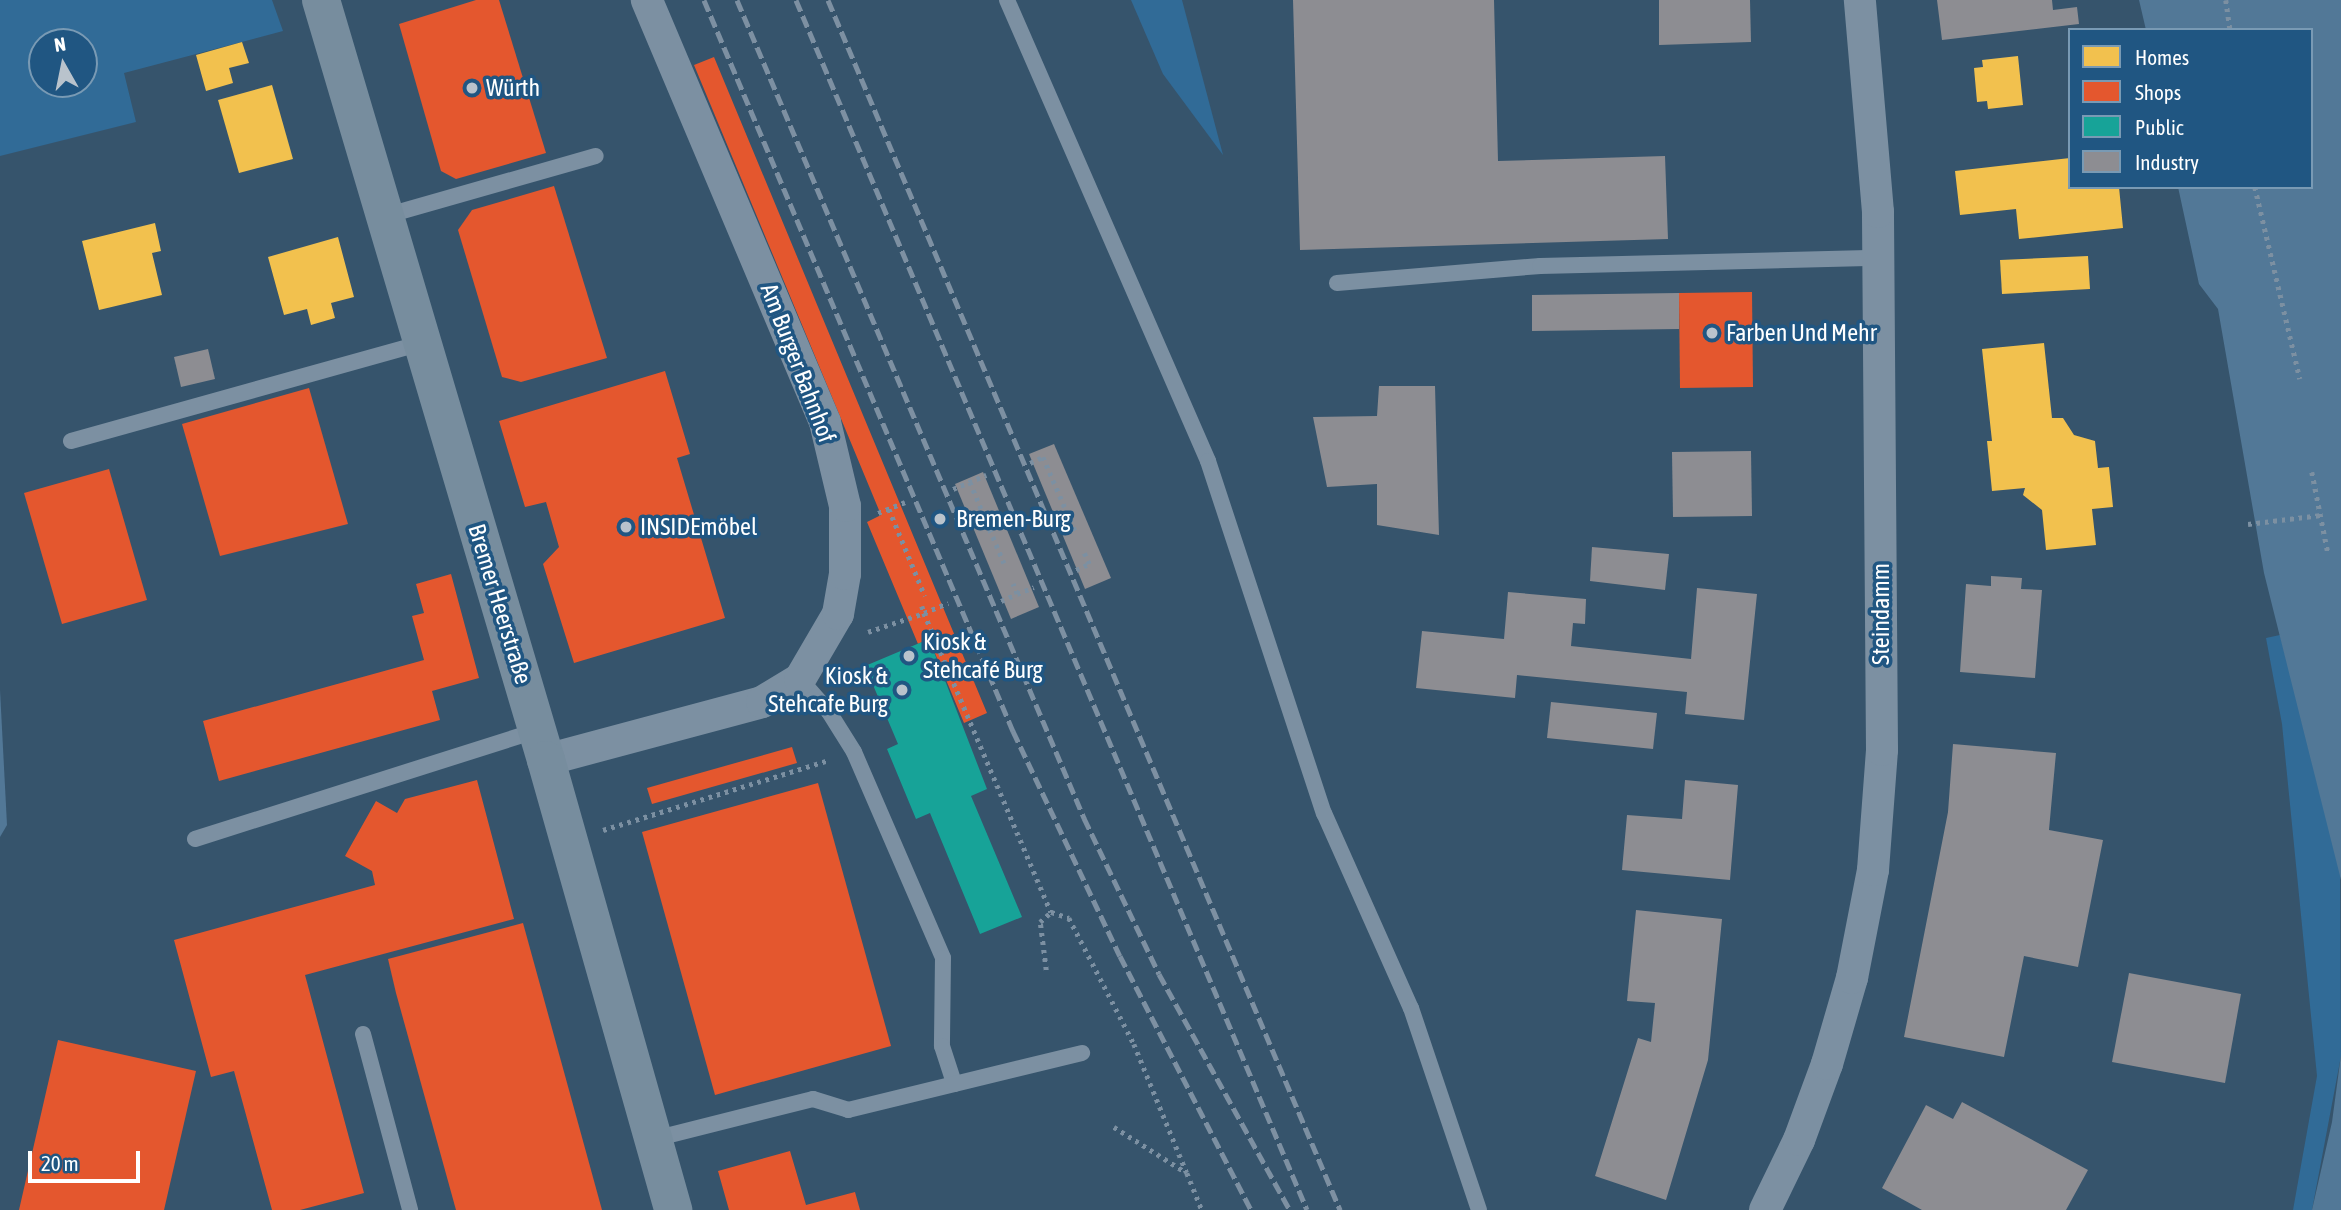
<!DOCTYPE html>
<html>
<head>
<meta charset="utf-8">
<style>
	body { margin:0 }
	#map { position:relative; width:2341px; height:1210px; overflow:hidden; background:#36546c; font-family:"Asap Condensed",sans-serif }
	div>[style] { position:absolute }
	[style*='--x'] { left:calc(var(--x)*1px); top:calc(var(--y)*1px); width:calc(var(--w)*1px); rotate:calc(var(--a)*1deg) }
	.green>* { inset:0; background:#316b97 }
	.water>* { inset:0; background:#527897 }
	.homes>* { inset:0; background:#f2c14e }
	.shops>* { inset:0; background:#e4572e }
	.public>* { inset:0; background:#17a398 }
	.industry>* { inset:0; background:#8d8d92 }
	.path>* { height:4.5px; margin-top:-2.25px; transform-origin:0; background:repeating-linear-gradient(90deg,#7c90a2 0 3.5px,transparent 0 8.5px) }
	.service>* { height:16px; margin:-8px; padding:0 8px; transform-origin:8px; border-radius:8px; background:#7c90a2 }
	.minor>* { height:32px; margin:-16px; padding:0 16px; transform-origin:16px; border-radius:16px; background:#7c90a2 }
	.secondary>* { height:38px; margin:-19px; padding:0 19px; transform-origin:19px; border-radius:19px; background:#778d9e }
	.rail>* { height:5px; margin-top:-2.5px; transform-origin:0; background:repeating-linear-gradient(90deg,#7d90a2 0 12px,transparent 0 17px) }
	.dots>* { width:19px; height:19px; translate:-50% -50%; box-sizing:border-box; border:4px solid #205682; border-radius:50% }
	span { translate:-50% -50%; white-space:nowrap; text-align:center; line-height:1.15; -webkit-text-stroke:7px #205682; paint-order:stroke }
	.poi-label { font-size:24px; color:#fff }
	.left { translate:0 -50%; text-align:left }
	.right { translate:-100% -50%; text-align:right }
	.street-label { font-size:24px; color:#fff }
	.legend { position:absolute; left:2068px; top:28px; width:245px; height:161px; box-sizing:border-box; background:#205682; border:2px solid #799ab4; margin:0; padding:9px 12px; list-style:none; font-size:21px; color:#fff }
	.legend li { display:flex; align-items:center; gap:14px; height:35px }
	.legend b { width:35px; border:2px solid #799ab4 }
	.north { position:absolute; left:28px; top:28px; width:70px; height:70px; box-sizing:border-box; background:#205682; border:2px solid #799ab4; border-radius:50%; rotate:351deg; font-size:19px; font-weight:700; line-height:28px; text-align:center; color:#fff }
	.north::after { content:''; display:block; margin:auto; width:24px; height:32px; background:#b9c3cc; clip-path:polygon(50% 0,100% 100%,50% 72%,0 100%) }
	.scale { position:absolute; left:28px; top:1151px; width:112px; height:32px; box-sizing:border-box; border:4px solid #fff; border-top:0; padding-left:9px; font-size:21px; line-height:24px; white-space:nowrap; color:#fff; -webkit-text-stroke:5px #205682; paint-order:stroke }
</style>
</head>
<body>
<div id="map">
	<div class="green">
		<div style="clip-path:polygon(evenodd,0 0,272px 0,283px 31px,124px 73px,136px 122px,0 156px,0 0,42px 42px,84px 42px,84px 84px,42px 84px,42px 42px)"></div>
		<div style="clip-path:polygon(1131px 0,1182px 0,1223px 155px,1163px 74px)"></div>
		<div style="clip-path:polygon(2280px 635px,2340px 865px,2341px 1056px,2312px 1210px,2293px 1210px,2317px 1076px,2282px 724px,2266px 638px)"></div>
	</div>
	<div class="water">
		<div style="clip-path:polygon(2139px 0,2341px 0,2341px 880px,2264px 573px,2218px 309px,2199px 284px,2178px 187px,2311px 187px,2311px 30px,2146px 30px)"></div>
		<div style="clip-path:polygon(0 690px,7px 825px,0 837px)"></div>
		<div style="clip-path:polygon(2341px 1055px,2341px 1210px,2312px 1210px,2332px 1122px)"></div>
	</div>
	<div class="homes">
		<div style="clip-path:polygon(242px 42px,249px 63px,229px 68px,233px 83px,206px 91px,196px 55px)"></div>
		<div style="clip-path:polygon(2018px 56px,2023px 105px,1988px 109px,1987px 101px,1977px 102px,1974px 68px,1983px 67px,1982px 60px)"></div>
		<div style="clip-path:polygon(272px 85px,293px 159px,239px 173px,218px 100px)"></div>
		<div style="clip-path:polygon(2070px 158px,2070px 187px,2119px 187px,2123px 228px,2019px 239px,2016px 209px,1960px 215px,1955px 171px)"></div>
		<div style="clip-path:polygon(155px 223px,161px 251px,152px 253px,162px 295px,99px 310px,82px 241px)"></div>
		<div style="clip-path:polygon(338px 237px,354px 297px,331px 303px,335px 318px,311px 325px,307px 309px,284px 315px,268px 257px)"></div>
		<div style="clip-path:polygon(2088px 256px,2090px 289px,2002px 294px,2000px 260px)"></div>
		<div style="clip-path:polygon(2044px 343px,2052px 418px,2063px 418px,2074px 435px,2095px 441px,2098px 468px,2109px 467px,2113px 507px,2092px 509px,2096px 545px,2046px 550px,2042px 510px,2023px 495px,2025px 488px,1992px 491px,1987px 441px,1992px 441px,1982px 349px)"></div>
	</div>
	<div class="shops">
		<div style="clip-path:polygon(476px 0,499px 0,546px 153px,456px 179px,441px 171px,399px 24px)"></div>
		<div style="clip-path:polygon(714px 57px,987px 713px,964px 723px,929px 639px,918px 644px,867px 522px,881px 515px,694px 65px)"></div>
		<div style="clip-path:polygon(554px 186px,607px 358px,521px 382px,502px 377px,458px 230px,472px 210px)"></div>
		<div style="clip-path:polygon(1752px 292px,1753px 387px,1680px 388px,1679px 293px)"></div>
		<div style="clip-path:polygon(665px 371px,690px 454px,677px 458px,725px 618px,574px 663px,543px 564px,559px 547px,546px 502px,525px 507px,499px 421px)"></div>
		<div style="clip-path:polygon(309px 388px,348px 524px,220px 556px,182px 424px)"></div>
		<div style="clip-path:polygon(109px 469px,147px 600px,62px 624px,24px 493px)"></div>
		<div style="clip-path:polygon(451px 574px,479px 678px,432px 691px,440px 720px,219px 781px,203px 721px,424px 660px,412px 616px,424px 613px,416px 584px)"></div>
		<div style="clip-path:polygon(792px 747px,797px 763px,652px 804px,647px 788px)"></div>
		<div style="clip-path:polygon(477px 780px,514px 919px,305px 975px,364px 1193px,300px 1210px,272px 1210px,234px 1071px,211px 1077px,174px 940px,375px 885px,372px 871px,345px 856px,376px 801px,397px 813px,405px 799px)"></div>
		<div style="clip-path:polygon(818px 783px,891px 1046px,715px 1095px,642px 832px)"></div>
		<div style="clip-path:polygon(523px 923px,602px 1210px,456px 1210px,396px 993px,388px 959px)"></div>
		<div style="clip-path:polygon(58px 1040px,196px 1071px,164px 1210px,19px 1210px)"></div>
		<div style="clip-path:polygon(790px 1151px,806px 1205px,855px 1192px,860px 1210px,729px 1210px,718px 1171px)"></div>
	</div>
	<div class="public">
		<div style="clip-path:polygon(929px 639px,987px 789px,971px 796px,1022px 917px,980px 934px,930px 813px,916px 819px,887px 749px,898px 744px,865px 666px)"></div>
	</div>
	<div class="industry">
		<div style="clip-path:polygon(1293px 0,1494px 0,1498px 161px,1665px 156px,1668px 239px,1300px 250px)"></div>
		<div style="clip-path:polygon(1659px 0,1750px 0,1751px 42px,1659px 45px)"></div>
		<div style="clip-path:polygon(1937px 0,2052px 0,2053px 10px,2077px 7px,2079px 24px,1942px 40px)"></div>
		<div style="clip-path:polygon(1679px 293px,1679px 329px,1532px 331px,1532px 295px)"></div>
		<div style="clip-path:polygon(208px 349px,215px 379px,181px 387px,174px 357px)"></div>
		<div style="clip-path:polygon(1379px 386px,1435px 386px,1439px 535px,1377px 525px,1377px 484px,1327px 487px,1313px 417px,1377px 416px)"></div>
		<div style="clip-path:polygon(1054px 444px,1111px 578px,1085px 589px,1029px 454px)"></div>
		<div style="clip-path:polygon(1751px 451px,1752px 516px,1673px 517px,1672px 452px)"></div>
		<div style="clip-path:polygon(983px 472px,1039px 607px,1011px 619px,955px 484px)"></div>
		<div style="clip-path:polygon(1592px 547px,1669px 554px,1665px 590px,1590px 581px)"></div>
		<div style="clip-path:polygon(1991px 576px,2022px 578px,2021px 589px,2042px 590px,2035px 678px,1960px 672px,1966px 584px,1991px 586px)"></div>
		<div style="clip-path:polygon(1697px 588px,1757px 594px,1744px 720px,1685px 714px,1687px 692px,1517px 675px,1515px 698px,1416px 688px,1422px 631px,1504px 639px,1508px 592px,1586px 599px,1585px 624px,1573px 623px,1571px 646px,1691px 659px)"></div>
		<div style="clip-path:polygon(1551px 702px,1657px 713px,1653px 749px,1547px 738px)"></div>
		<div style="clip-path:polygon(1953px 744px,2056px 753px,2049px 830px,2103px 840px,2078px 967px,2024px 956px,2004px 1057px,1904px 1037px,1948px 812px)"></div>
		<div style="clip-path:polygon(1685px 780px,1738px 785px,1730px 880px,1622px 870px,1627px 815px,1682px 819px)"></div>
		<div style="clip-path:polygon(1636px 910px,1722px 919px,1708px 1060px,1666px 1200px,1595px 1176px,1638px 1038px,1651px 1042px,1655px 1003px,1627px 1001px)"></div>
		<div style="clip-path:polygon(2129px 973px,2241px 994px,2225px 1083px,2112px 1062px)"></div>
		<div style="clip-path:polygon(1962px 1102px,2088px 1170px,2066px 1210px,1922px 1210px,1882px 1188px,1926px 1105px,1953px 1119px)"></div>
	</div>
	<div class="path">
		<div style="--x:2226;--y:0;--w:30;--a:82"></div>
		<div style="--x:2255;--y:187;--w:197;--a:76.8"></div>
		<div style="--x:1030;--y:463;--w:14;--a:-25"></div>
		<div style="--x:1043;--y:457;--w:83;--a:66.5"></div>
		<div style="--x:2312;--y:472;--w:83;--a:78.8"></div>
		<div style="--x:970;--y:482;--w:88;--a:67.2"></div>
		<div style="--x:953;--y:489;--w:36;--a:-23"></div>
		<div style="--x:889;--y:509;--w:94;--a:67.5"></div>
		<div style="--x:878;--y:513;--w:29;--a:-22"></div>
		<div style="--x:2248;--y:524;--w:74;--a:-7"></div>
		<div style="--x:1076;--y:570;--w:14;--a:-25"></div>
		<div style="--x:1089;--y:564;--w:12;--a:-114"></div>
		<div style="--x:1017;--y:594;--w:18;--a:-22"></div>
		<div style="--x:1001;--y:601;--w:17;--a:-24"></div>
		<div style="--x:1017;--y:594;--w:11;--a:-112"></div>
		<div style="--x:922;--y:606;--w:7;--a:74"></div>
		<div style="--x:924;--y:613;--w:26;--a:-23"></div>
		<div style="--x:868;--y:632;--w:59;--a:-18.7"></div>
		<div style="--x:924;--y:613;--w:325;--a:67"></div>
		<div style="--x:1051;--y:912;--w:19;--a:18"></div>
		<div style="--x:1069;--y:918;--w:142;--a:62.7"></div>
		<div style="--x:1134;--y:1044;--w:139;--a:67.7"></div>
		<div style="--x:603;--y:830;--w:237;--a:-17.2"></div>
		<div style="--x:1046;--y:970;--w:48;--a:-97.1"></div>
		<div style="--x:1040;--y:922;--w:15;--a:-42"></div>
		<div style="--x:1114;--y:1127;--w:86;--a:32.2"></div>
		<div style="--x:1187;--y:1173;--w:40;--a:68"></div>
	</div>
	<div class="service">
		<div style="--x:1007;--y:0;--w:503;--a:66.44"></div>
		<div style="--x:1208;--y:461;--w:371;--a:71.8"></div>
		<div style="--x:1324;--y:813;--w:214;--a:66"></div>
		<div style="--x:1411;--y:1008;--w:213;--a:71.4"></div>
		<div style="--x:385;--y:216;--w:219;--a:-15.9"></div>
		<div style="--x:1337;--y:283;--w:204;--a:-4.8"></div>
		<div style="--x:1540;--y:266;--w:338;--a:-1.4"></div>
		<div style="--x:71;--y:441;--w:365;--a:-15.6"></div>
		<div style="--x:800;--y:679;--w:44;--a:48.7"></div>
		<div style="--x:829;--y:712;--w:47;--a:58"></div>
		<div style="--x:854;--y:752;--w:224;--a:66.6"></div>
		<div style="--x:943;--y:958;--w:88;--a:90.7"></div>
		<div style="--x:942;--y:1046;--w:40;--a:72"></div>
		<div style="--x:195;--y:839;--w:360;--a:-17.6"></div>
		<div style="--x:363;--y:1034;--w:182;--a:75"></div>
		<div style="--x:654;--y:1139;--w:164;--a:-14.1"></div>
		<div style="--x:813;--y:1099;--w:37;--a:17"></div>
		<div style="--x:848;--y:1110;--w:241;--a:-13.7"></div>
	</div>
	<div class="minor">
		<div style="--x:546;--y:760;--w:224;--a:-15"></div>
		<div style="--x:762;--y:702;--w:44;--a:-31.2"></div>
		<div style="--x:800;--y:679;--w:75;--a:-59.7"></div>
		<div style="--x:838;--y:614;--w:41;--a:-80.1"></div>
		<div style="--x:845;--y:574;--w:68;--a:-90"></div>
		<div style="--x:845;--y:506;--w:86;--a:-103.4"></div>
		<div style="--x:825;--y:422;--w:458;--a:-112.9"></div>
		<div style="--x:1765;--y:1210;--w:78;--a:-64.1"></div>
		<div style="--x:1799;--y:1140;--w:81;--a:-69.8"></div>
		<div style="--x:1827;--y:1064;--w:90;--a:-73.8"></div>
		<div style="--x:1852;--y:978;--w:110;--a:-79"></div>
		<div style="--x:1873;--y:870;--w:120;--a:-85.7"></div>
		<div style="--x:1882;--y:750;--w:538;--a:-90.43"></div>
		<div style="--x:1878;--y:212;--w:213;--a:-94.9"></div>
	</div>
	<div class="secondary">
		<div style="--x:321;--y:0;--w:793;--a:73.51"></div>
		<div style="--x:546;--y:760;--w:468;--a:74.2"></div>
	</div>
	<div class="rail">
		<div style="--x:704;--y:0;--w:794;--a:67.09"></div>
		<div style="--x:1013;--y:731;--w:249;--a:64.6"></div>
		<div style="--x:1120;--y:956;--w:286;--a:62.7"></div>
		<div style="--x:737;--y:0;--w:889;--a:67.01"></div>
		<div style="--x:1084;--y:818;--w:173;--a:64.3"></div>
		<div style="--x:1159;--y:974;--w:270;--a:61"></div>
		<div style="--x:796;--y:0;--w:1313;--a:67.1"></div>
		<div style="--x:828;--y:0;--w:1314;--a:67.06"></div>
	</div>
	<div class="dots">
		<div style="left:472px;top:88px;background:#b9c3cc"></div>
		<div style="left:1712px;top:333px;background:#b9c3cc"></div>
		<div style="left:940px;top:519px;background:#b9c3cc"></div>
		<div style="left:626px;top:527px;background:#b9c3cc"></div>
		<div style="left:909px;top:656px;background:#b9c3cc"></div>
		<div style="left:902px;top:690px;background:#b9c3cc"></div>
	</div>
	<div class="poi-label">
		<span class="left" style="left:486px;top:88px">Würth</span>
		<span class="left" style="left:1726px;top:333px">Farben Und Mehr</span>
		<span class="left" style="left:956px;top:519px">Bremen-Burg</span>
		<span class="left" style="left:640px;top:527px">INSIDEmöbel</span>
		<span class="left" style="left:923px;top:656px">Kiosk &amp;<br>Stehcafé Burg</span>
		<span class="right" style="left:888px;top:690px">Kiosk &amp;<br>Stehcafe Burg</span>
	</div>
	<div class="street-label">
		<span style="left:798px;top:363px;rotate:69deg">Am Burger Bahnhof</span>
		<span style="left:500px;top:604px;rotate:73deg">Bremer Heerstraße</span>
		<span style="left:1881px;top:614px;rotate:-90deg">Steindamm</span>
	</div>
	<ul class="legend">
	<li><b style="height:19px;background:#f2c14e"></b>Homes</li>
	<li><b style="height:19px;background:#e4572e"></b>Shops</li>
	<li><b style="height:19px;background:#17a398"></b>Public</li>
	<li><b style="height:19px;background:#8d8d92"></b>Industry</li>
	</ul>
	<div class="north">N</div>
	<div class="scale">20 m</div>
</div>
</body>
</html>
